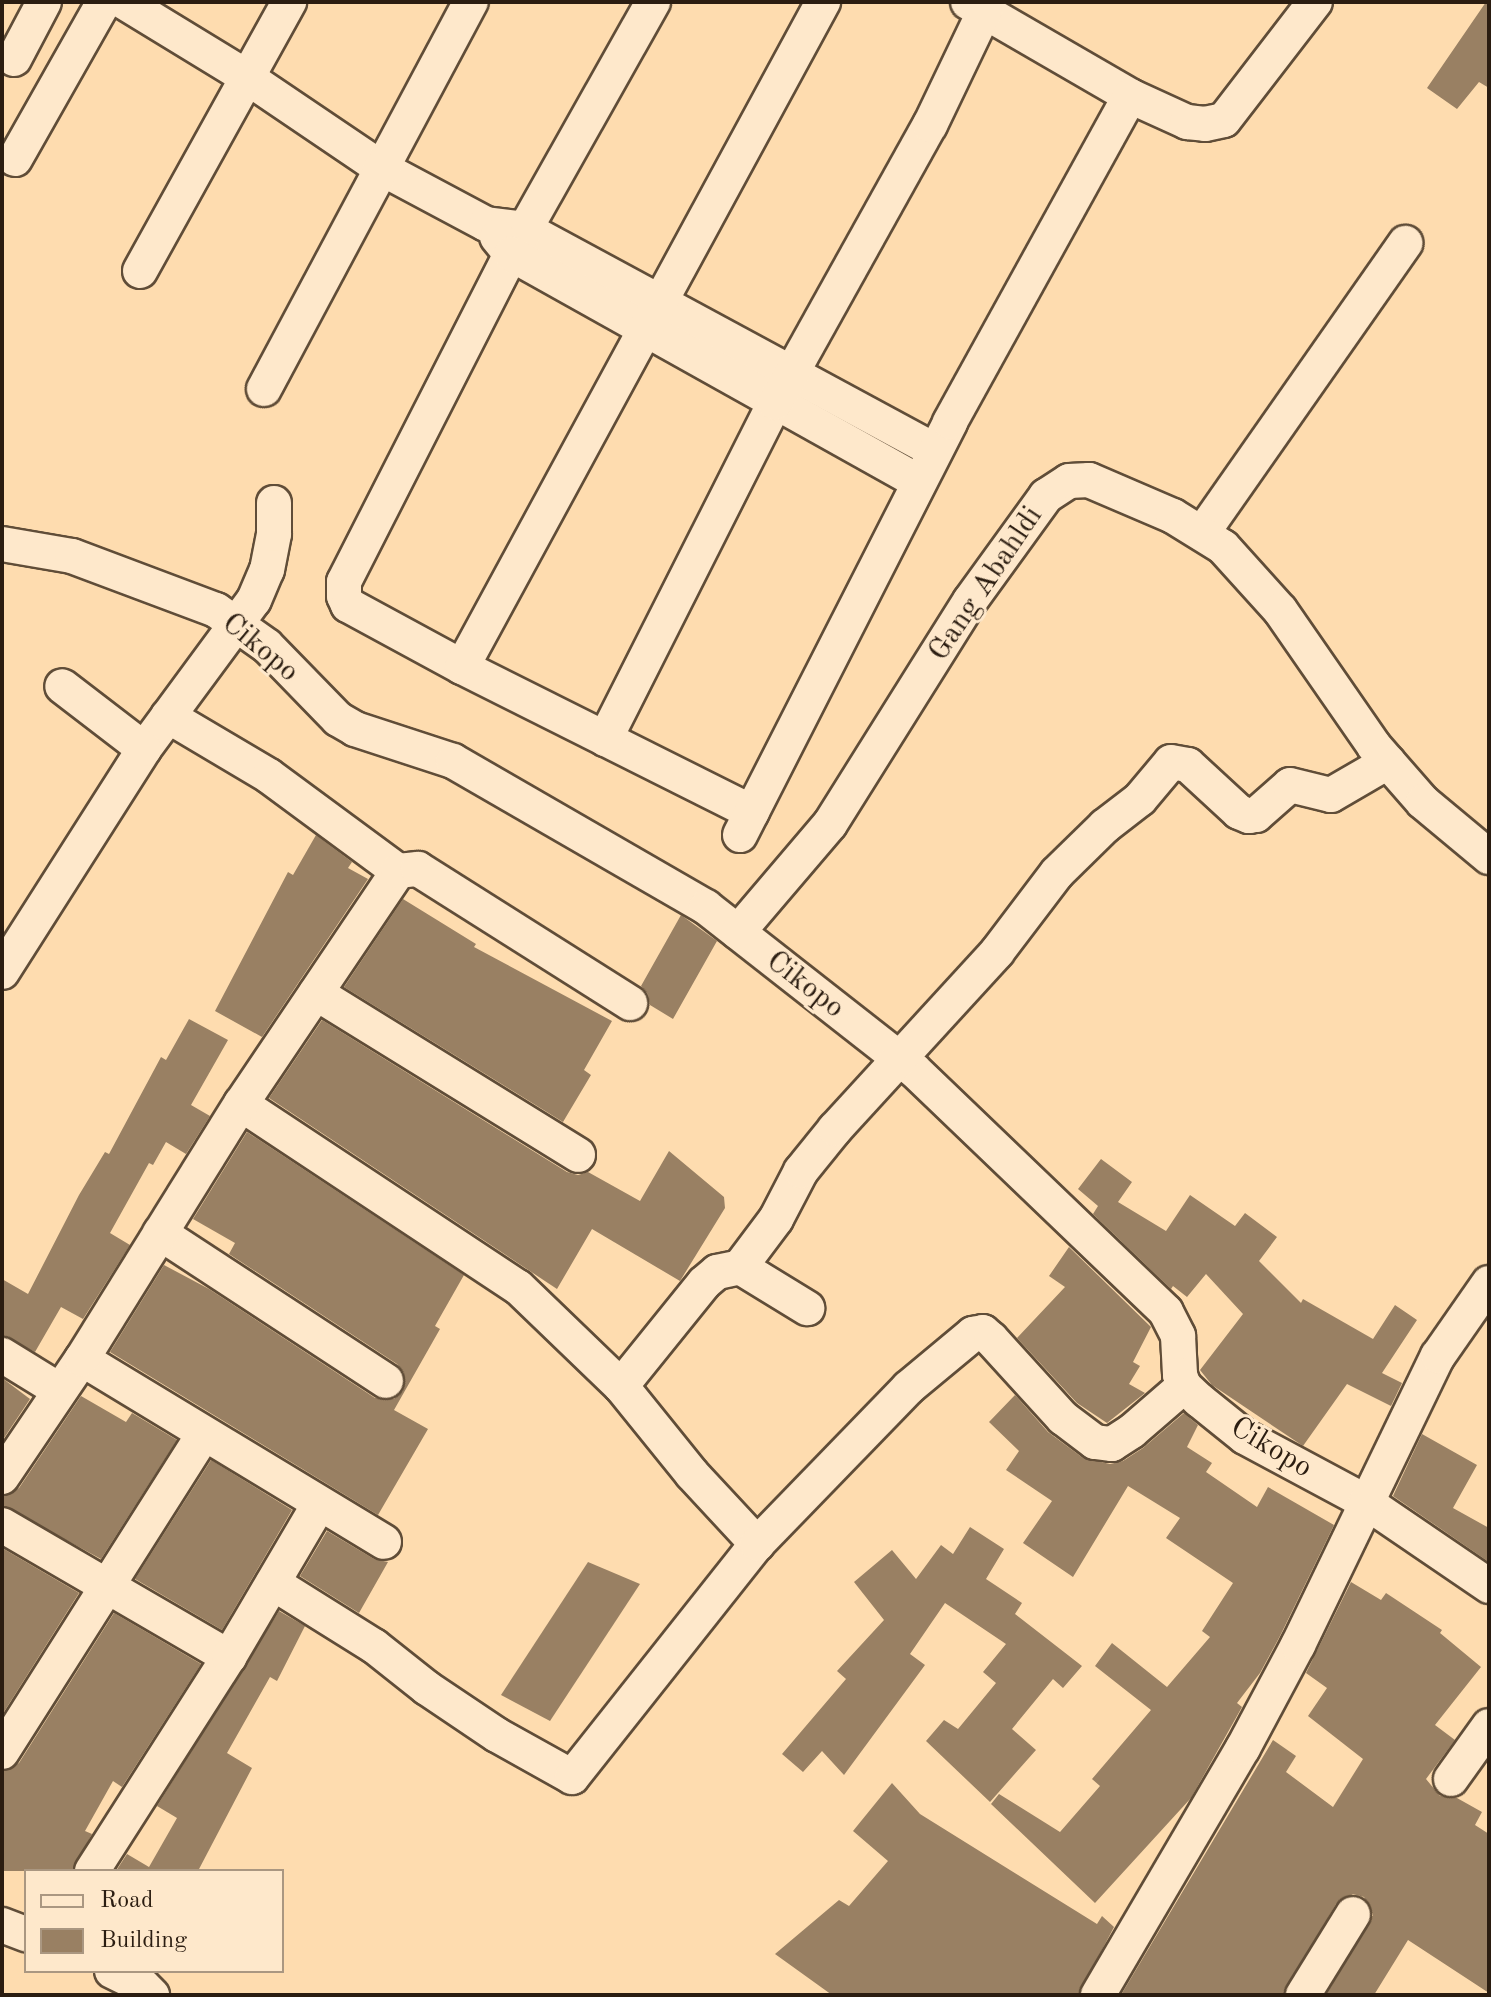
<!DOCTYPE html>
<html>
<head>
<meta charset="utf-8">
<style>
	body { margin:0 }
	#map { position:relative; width:1491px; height:1997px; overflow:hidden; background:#fedcaf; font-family:"Old Standard TT",serif }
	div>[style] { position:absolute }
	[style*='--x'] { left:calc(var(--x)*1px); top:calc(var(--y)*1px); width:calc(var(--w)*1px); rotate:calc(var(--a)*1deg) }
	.building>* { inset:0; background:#998063 }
	.roads { filter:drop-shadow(2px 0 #604d38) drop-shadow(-2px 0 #604d38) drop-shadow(0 2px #604d38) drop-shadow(0 -2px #604d38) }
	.minor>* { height:34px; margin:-17px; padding:0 17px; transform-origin:17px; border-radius:17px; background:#fee8cb }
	span { translate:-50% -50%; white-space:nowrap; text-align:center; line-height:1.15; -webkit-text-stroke:6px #fee8cb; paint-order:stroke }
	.street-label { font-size:30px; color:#2b1d11 }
	.frame { position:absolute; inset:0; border:4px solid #2b1d11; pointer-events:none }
	.legend { position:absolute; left:24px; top:1869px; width:260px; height:104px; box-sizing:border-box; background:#fee8cb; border:2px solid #aa9781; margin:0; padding:10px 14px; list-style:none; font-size:24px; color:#2b1d11 }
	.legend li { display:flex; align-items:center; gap:16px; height:40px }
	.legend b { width:40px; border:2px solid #aa9781 }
</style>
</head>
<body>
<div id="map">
	<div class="building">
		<div style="clip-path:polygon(1486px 2px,1489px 2px,1489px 88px,1479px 82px,1457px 109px,1427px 88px)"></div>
		<div style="clip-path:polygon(316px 835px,352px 862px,348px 868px,368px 879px,262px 1037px,215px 1011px,288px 872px,293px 875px)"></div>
		<div style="clip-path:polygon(403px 899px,476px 944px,474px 947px,612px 1021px,584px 1070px,591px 1075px,563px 1122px,344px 987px)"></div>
		<div style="clip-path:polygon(681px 915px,717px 941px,673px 1019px,650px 1005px,648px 994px,641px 986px)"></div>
		<div style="clip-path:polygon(189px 1019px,228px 1040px,191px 1105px,210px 1116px,186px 1154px,166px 1142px,153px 1165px,149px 1163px,110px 1233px,130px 1245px,83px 1319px,61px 1307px,35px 1352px,2px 1335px,2px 1279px,28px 1294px,79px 1195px,105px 1152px,109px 1154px,161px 1057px,166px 1060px)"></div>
		<div style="clip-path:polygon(322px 1020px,567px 1172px,578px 1175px,588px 1172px,640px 1201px,669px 1151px,724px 1197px,725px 1208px,680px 1281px,592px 1229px,557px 1289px,269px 1098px)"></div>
		<div style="clip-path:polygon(247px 1132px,464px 1275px,435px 1326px,440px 1329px,394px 1410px,428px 1429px,378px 1515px,110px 1352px,164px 1265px,209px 1289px,375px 1398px,394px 1399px,403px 1391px,404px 1373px,397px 1364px,229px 1254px,235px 1243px,193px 1219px)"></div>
		<div style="clip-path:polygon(1101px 1159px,1132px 1182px,1118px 1202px,1166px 1231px,1190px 1195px,1235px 1226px,1245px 1213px,1277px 1237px,1259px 1261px,1301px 1303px,1303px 1299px,1373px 1339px,1395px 1305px,1417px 1320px,1382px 1373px,1402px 1383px,1391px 1406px,1347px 1384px,1303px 1446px,1212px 1385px,1200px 1370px,1243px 1314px,1206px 1274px,1187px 1297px,1173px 1286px,1171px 1289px,1093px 1214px,1098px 1206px,1078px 1189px)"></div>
		<div style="clip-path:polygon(1069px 1247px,1151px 1327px,1133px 1362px,1140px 1366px,1129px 1384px,1145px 1393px,1107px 1423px,1077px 1403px,1017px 1338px,1065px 1287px,1049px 1276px)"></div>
		<div style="clip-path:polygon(2px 1378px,30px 1399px,2px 1441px)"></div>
		<div style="clip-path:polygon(1015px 1395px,1048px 1432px,1083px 1458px,1110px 1464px,1123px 1461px,1143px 1448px,1184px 1413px,1198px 1425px,1187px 1447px,1212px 1463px,1206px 1472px,1257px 1507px,1268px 1487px,1334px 1525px,1280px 1636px,1260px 1673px,1237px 1703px,1242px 1707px,1191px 1798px,1095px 1903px,991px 1804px,999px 1794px,1060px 1832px,1100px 1786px,1092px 1779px,1151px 1710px,1095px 1666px,1112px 1643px,1167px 1687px,1210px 1637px,1202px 1631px,1233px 1583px,1166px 1538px,1180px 1518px,1128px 1486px,1073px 1577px,1023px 1543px,1052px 1501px,1006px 1470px,1019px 1451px,989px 1422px)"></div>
		<div style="clip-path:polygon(81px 1396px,126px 1422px,132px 1413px,177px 1440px,101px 1559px,2px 1505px,2px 1497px,19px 1488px)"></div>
		<div style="clip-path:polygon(1422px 1434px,1477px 1465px,1453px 1508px,1489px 1528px,1489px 1562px,1393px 1496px)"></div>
		<div style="clip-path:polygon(211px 1460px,292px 1510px,222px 1630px,135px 1579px)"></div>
		<div style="clip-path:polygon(970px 1527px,1004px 1549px,986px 1579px,1022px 1603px,1015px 1614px,1082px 1666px,1063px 1688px,1053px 1679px,1012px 1729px,1036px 1750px,990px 1802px,926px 1741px,944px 1720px,958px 1729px,996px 1683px,983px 1672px,1006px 1644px,945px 1603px,910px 1654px,925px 1665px,844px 1775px,822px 1751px,803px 1772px,782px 1754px,846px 1679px,837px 1671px,884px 1620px,854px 1582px,892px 1550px,916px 1579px,941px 1545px,953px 1554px)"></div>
		<div style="clip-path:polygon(327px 1531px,374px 1559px,388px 1562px,359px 1613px,300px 1576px)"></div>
		<div style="clip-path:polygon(2px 1548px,79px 1593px,2px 1715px)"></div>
		<div style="clip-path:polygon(588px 1562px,640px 1584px,550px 1721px,501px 1695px)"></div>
		<div style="clip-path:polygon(1351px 1582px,1381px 1600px,1386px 1593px,1442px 1630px,1440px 1633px,1481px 1667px,1435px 1725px,1455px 1740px,1426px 1779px,1440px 1796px,1457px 1798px,1482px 1812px,1475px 1825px,1489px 1834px,1489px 1993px,1408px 1940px,1374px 1995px,1326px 1995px,1373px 1915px,1364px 1897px,1353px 1894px,1336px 1904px,1283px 1995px,1121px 1995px,1273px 1740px,1296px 1756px,1286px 1772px,1333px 1807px,1363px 1759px,1308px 1716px,1327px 1688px,1306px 1673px)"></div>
		<div style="clip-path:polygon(279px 1611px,305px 1626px,277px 1681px,270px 1677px,227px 1753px,252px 1768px,198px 1871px,116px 1871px,127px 1854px,149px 1867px,177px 1818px,157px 1806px)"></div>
		<div style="clip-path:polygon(114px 1613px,201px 1664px,122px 1787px,113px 1781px,85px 1831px,92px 1834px,72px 1871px,2px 1871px,2px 1772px,19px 1763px)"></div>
		<div style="clip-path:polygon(892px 1783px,920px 1814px,1097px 1924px,1102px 1916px,1114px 1927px,1078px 1995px,832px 1995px,775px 1954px,839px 1900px,849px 1906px,888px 1861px,853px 1831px)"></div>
	</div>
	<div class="roads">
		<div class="minor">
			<div style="--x:124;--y:2;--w:142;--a:31.4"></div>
			<div style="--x:245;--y:76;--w:164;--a:34.1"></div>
			<div style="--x:381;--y:168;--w:119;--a:28.1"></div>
			<div style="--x:486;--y:224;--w:39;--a:7"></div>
			<div style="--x:525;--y:229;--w:466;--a:28.4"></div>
			<div style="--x:653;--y:2;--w:289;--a:119.4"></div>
			<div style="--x:511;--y:254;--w:368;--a:117"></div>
			<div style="--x:344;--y:582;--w:14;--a:90"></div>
			<div style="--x:344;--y:596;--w:10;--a:66"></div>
			<div style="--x:348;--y:605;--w:130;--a:28.5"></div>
			<div style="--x:462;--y:667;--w:324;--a:26.6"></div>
			<div style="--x:968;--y:2;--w:187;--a:30.1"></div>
			<div style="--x:14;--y:59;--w:64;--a:-62.2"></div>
			<div style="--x:15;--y:159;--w:180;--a:-60.5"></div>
			<div style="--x:497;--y:237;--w:22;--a:51"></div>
			<div style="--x:511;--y:254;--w:467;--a:29.2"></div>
			<div style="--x:140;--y:271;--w:308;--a:-61"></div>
			<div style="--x:264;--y:389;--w:439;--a:-61.9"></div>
			<div style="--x:1203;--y:532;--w:353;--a:-55"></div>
			<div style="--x:2;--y:544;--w:71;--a:9.7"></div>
			<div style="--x:72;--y:556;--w:154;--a:20.6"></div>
			<div style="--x:216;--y:610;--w:62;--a:35.2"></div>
			<div style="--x:267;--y:646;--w:102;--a:45.8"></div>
			<div style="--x:338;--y:719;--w:20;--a:30"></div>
			<div style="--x:355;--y:729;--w:103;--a:18.1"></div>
			<div style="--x:453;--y:761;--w:292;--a:30"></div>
			<div style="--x:706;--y:907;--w:264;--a:38.1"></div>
			<div style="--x:914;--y:1070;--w:349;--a:43.8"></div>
			<div style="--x:1166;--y:1312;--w:27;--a:63"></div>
			<div style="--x:1178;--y:1336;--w:39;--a:87"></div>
			<div style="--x:1180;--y:1375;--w:12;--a:70"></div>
			<div style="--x:1184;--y:1386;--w:21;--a:43"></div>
			<div style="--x:1199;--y:1400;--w:59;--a:38.8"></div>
			<div style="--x:1245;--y:1437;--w:137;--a:28.2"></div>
			<div style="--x:1366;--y:1502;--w:149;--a:34.3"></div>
			<div style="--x:462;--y:667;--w:757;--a:-61.5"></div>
			<div style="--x:168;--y:716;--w:117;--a:30.7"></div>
			<div style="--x:269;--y:776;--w:160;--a:36.4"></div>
			<div style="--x:605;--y:739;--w:377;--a:-63.2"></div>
			<div style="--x:775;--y:403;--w:318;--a:-60.9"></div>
			<div style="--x:930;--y:125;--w:127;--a:-64.4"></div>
			<div style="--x:144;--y:749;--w:185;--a:-53.6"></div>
			<div style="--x:254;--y:600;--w:33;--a:-67"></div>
			<div style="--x:267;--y:570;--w:37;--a:-79"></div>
			<div style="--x:274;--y:534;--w:31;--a:-90"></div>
			<div style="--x:740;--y:835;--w:463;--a:-63"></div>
			<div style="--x:950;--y:422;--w:372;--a:-61.1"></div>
			<div style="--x:1130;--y:96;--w:63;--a:24.5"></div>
			<div style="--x:1187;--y:122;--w:18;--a:6"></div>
			<div style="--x:1205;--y:124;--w:19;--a:-12"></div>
			<div style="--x:1224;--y:120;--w:149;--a:-52.4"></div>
			<div style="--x:738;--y:932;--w:142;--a:-49.6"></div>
			<div style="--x:830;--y:824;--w:263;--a:-57.9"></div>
			<div style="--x:970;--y:601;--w:130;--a:-54.1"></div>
			<div style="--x:1046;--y:496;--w:27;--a:-33"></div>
			<div style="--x:1069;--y:481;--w:20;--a:-3"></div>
			<div style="--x:1089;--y:480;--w:91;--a:23.2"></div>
			<div style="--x:1173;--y:516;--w:59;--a:31.8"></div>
			<div style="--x:1223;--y:547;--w:85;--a:47.9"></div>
			<div style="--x:1280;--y:610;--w:165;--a:55.3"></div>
			<div style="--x:1374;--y:746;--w:74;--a:48.8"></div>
			<div style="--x:1423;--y:802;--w:86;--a:39.8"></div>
			<div style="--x:2;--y:972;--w:264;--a:-57.5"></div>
			<div style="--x:144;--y:749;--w:103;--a:-142.5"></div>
			<div style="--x:316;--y:993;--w:308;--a:31.7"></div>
			<div style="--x:241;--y:1104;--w:332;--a:33.5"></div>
			<div style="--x:518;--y:1287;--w:143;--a:43.9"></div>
			<div style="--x:621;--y:1386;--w:132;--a:-51.1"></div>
			<div style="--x:704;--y:1283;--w:17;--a:-40"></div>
			<div style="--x:717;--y:1272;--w:24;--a:-12"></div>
			<div style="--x:740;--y:1267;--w:79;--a:31.5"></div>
			<div style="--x:160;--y:1233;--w:270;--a:33.2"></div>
			<div style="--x:740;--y:1267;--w:60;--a:-53.1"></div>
			<div style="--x:776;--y:1219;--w:54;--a:-62.5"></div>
			<div style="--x:801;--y:1171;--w:54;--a:-51"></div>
			<div style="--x:835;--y:1129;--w:240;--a:-47.5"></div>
			<div style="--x:997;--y:952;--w:99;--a:-52.8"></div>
			<div style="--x:1057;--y:873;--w:67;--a:-44.4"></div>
			<div style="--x:1105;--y:826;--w:44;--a:-37.6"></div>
			<div style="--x:1140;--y:799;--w:48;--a:-50"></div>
			<div style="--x:1171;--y:762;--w:17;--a:10"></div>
			<div style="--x:1188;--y:765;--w:69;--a:42.7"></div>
			<div style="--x:1239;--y:812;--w:11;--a:22"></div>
			<div style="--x:1249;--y:816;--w:7;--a:-8"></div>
			<div style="--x:1256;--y:815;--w:45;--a:-41.4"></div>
			<div style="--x:1290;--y:785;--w:42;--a:13.7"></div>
			<div style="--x:1331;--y:795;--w:66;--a:-30.1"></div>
			<div style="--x:2;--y:1355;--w:67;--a:31.6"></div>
			<div style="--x:82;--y:1359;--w:353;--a:31.2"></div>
			<div style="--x:621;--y:1386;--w:113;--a:51.1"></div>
			<div style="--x:692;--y:1474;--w:96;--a:47.1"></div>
			<div style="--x:2;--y:1477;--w:143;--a:-55.9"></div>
			<div style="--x:82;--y:1359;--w:301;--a:-58.1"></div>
			<div style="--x:241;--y:1104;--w:281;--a:-56"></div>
			<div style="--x:398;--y:871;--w:20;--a:-6"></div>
			<div style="--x:418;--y:869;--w:251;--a:32.3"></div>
			<div style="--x:2;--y:1525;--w:263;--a:30.2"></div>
			<div style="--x:273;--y:1583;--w:119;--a:32"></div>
			<div style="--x:374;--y:1646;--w:68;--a:38.4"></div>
			<div style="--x:427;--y:1688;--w:84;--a:33.9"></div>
			<div style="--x:497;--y:1735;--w:86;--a:29.2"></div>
			<div style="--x:572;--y:1777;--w:298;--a:-51.6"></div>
			<div style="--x:757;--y:1544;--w:217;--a:-45.9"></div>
			<div style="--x:908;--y:1388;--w:85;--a:-39.7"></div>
			<div style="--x:973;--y:1334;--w:10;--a:-11"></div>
			<div style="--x:983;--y:1332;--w:11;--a:41"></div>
			<div style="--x:991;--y:1339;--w:107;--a:47.7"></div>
			<div style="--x:1063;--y:1418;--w:40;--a:37"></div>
			<div style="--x:1095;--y:1442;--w:17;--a:7"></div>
			<div style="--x:1112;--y:1444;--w:24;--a:-33"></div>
			<div style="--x:1132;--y:1431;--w:69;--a:-40.9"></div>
			<div style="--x:2;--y:1752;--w:377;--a:-57.6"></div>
			<div style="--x:1451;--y:1779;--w:65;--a:-54.4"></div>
			<div style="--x:92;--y:1871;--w:254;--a:-57.4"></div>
			<div style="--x:229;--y:1657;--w:178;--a:-59.5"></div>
			<div style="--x:2;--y:1925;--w:26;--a:21"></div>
			<div style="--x:112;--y:1971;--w:34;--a:26"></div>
			<div style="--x:143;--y:1986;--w:13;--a:45"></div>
			<div style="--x:1098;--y:1995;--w:286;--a:-59.6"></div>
			<div style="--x:1243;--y:1748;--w:117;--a:-61.9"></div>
			<div style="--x:1298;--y:1645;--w:321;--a:-64.2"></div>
			<div style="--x:1438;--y:1356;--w:89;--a:-55.1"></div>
			<div style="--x:1303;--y:1995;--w:95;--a:-58.3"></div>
		</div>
	</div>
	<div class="street-label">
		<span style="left:986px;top:584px;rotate:-56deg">Gang Abahldi</span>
		<span style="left:260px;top:648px;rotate:40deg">Cikopo</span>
		<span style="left:805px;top:985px;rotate:38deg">Cikopo</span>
		<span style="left:1271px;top:1448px;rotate:31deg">Cikopo</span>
	</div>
	<div class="frame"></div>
	<ul class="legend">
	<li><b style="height:10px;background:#fee8cb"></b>Road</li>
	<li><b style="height:22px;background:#998063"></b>Building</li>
	</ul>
</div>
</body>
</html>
